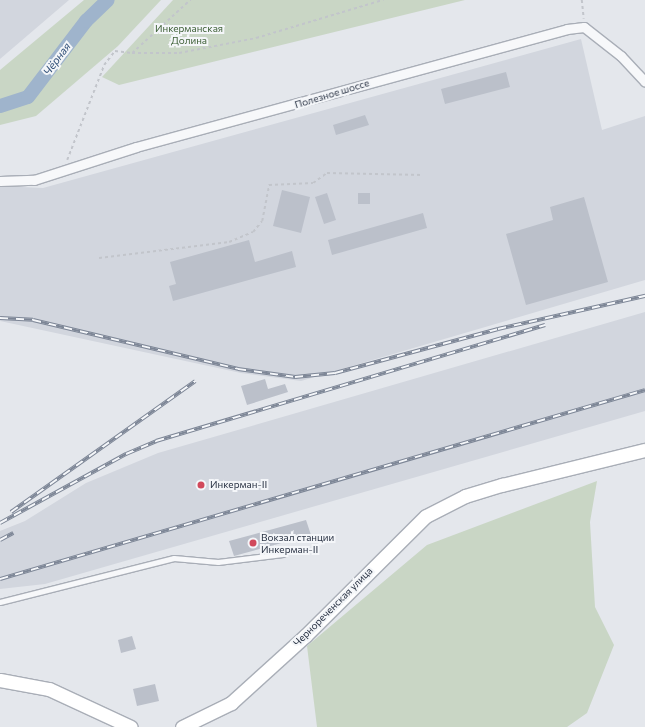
<!DOCTYPE html>
<html>
<head>
<meta charset="utf-8">
<style>
	body { margin:0 }
	#map { position:relative; width:645px; height:727px; overflow:hidden; background:#e4e7ec; font-family:Commissioner,sans-serif }
	div>[style] { position:absolute }
	[style*='--x'] { left:calc(var(--x)*1px); top:calc(var(--y)*1px); width:calc(var(--w)*1px); rotate:calc(var(--a)*1deg) }
	.built>* { inset:0; background:#d2d6de }
	.green>* { inset:0; background:#c9d6c5 }
	.river>* { height:14px; margin:-7px; padding:0 7px; transform-origin:7px; border-radius:7px; background:#9fb4cc }
	.building>* { inset:0; background:#bbc0ca }
	.path>* { height:1.5px; margin-top:-0.75px; transform-origin:0; background:repeating-linear-gradient(90deg,#c2c5cb 0 3px,transparent 0 6px) }
	.roads { filter:drop-shadow(1px 0 #a9aeb7) drop-shadow(-1px 0 #a9aeb7) drop-shadow(0 1px #a9aeb7) drop-shadow(0 -1px #a9aeb7) }
	.lane>* { height:4.5px; margin:-2.25px; padding:0 2.25px; transform-origin:2.25px; border-radius:2.25px; background:#f7f8fa }
	.street>* { height:9px; margin:-4.5px; padding:0 4.5px; transform-origin:4.5px; border-radius:4.5px; background:#f7f8fa }
	.secondary>* { height:13px; margin:-6.5px; padding:0 6.5px; transform-origin:6.5px; border-radius:6.5px; background:#fff }
	.rail>* { height:4px; margin-top:-2px; transform-origin:0; background:repeating-linear-gradient(90deg,#f4f6f9 0 8px,#7d8696 0 16px); box-sizing:border-box; border-block:1px solid #7d8696 }
	.dots>* { width:11px; height:11px; translate:-50% -50%; box-sizing:border-box; border:2px solid #f4f6f9; border-radius:50% }
	span { translate:-50% -50%; white-space:nowrap; text-align:center; line-height:1.15; -webkit-text-stroke:4px #f4f6f9; paint-order:stroke }
	.park-label { font-size:10px; color:#3f6138 }
	.street-label { font-size:10px; color:#2b3445 }
	.poi-label { font-size:10px; color:#2b3445 }
	.left { translate:0 -50%; text-align:left }
	.water-label { font-size:11px; color:#34527a; font-style:italic }
</style>
</head>
<body>
<div id="map">
	<div class="built">
		<div style="clip-path:polygon(0 0,69px 0,0 59px)"></div>
		<div style="clip-path:polygon(581px 39px,602px 130px,645px 116px,645px 280px,301px 381px,241px 373px,0 321px,0 186px,43px 188px)"></div>
		<div style="clip-path:polygon(645px 312px,645px 411px,45px 584px,0 589px,0 531px,25px 521px,86px 483px,158px 453px)"></div>
	</div>
	<div class="green">
		<div style="clip-path:polygon(84px 0,161px 0,118px 46px,36px 116px,0 125px,0 70px)"></div>
		<div style="clip-path:polygon(173px 0,465px 0,119px 85px,102px 77px)"></div>
		<div style="clip-path:polygon(597px 481px,590px 522px,595px 607px,614px 645px,587px 713px,567px 727px,317px 727px,307px 646px,427px 545px)"></div>
	</div>
	<div class="river">
		<div style="--x:0;--y:106;--w:29;--a:-18"></div>
		<div style="--x:28;--y:97;--w:96;--a:-52.7"></div>
		<div style="--x:86;--y:21;--w:30;--a:-44"></div>
	</div>
	<div class="building">
		<div style="clip-path:polygon(506px 72px,510px 87px,445px 104px,441px 89px)"></div>
		<div style="clip-path:polygon(365px 115px,369px 125px,336px 135px,333px 125px)"></div>
		<div style="clip-path:polygon(282px 190px,310px 197px,301px 233px,273px 226px)"></div>
		<div style="clip-path:polygon(327px 193px,336px 220px,324px 224px,315px 197px)"></div>
		<div style="clip-path:polygon(358px 193px,370px 193px,370px 204px,358px 204px)"></div>
		<div style="clip-path:polygon(584px 197px,608px 282px,526px 305px,506px 234px,553px 220px,550px 207px)"></div>
		<div style="clip-path:polygon(423px 213px,427px 228px,332px 255px,328px 240px)"></div>
		<div style="clip-path:polygon(249px 240px,255px 262px,292px 251px,296px 267px,173px 301px,169px 286px,176px 284px,170px 262px)"></div>
		<div style="clip-path:polygon(265px 379px,268px 389px,285px 384px,288px 392px,247px 405px,241px 386px)"></div>
		<div style="clip-path:polygon(306px 520px,311px 535px,234px 556px,229px 541px)"></div>
		<div style="clip-path:polygon(132px 636px,136px 649px,121px 653px,118px 640px)"></div>
		<div style="clip-path:polygon(155px 684px,159px 701px,137px 706px,133px 689px)"></div>
	</div>
	<div class="path">
		<div style="--x:582;--y:0;--w:19;--a:84"></div>
		<div style="--x:132;--y:53;--w:47;--a:0"></div>
		<div style="--x:179;--y:53;--w:78;--a:-11"></div>
		<div style="--x:256;--y:38;--w:133;--a:-16.7"></div>
		<div style="--x:67;--y:160;--w:102;--a:-68.7"></div>
		<div style="--x:104;--y:65;--w:18;--a:-52"></div>
		<div style="--x:115;--y:51;--w:17;--a:7"></div>
		<div style="--x:132;--y:53;--w:79;--a:-42.4"></div>
		<div style="--x:99;--y:258;--w:131;--a:-7"></div>
		<div style="--x:229;--y:242;--w:26;--a:-23"></div>
		<div style="--x:253;--y:232;--w:14;--a:-51"></div>
		<div style="--x:262;--y:221;--w:37;--a:-79"></div>
		<div style="--x:269;--y:185;--w:44;--a:-2.6"></div>
		<div style="--x:313;--y:183;--w:17;--a:-36"></div>
		<div style="--x:327;--y:173;--w:96;--a:1.2"></div>
	</div>
	<div class="roads">
		<div class="lane">
			<div style="--x:0;--y:602;--w:179;--a:-14.2"></div>
			<div style="--x:174;--y:558;--w:44;--a:5.2"></div>
			<div style="--x:218;--y:562;--w:65;--a:-7"></div>
		</div>
		<div class="street">
			<div style="--x:0;--y:181;--w:34;--a:-2"></div>
			<div style="--x:34;--y:180;--w:107;--a:-17.9"></div>
			<div style="--x:136;--y:147;--w:447;--a:-15.3"></div>
			<div style="--x:567;--y:29;--w:17;--a:-7"></div>
			<div style="--x:584;--y:27;--w:47;--a:38.1"></div>
			<div style="--x:621;--y:56;--w:35;--a:47"></div>
		</div>
		<div class="secondary">
			<div style="--x:0;--y:680;--w:50;--a:10.4"></div>
			<div style="--x:49;--y:689;--w:90;--a:24.9"></div>
			<div style="--x:182;--y:727;--w:55;--a:-26.1"></div>
			<div style="--x:231;--y:703;--w:100;--a:-42.2"></div>
			<div style="--x:305;--y:636;--w:170;--a:-44.8"></div>
			<div style="--x:426;--y:516;--w:44;--a:-27.1"></div>
			<div style="--x:465;--y:496;--w:39;--a:-17"></div>
			<div style="--x:502;--y:485;--w:147;--a:-13.8"></div>
		</div>
	</div>
	<div class="rail">
		<div style="--x:0;--y:318;--w:33;--a:3"></div>
		<div style="--x:33;--y:320;--w:211;--a:13.4"></div>
		<div style="--x:238;--y:369;--w:58;--a:8"></div>
		<div style="--x:295;--y:377;--w:40;--a:-5.7"></div>
		<div style="--x:335;--y:373;--w:169;--a:-15.1"></div>
		<div style="--x:498;--y:329;--w:151;--a:-12.7"></div>
		<div style="--x:11;--y:512;--w:226;--a:-35.4"></div>
		<div style="--x:0;--y:523;--w:144;--a:-28.7"></div>
		<div style="--x:126;--y:454;--w:33;--a:-23"></div>
		<div style="--x:156;--y:441;--w:406;--a:-16.6"></div>
		<div style="--x:0;--y:540;--w:15;--a:-28"></div>
		<div style="--x:0;--y:579;--w:672;--a:-16.33"></div>
	</div>
	<div class="dots">
		<div style="left:201px;top:485px;background:#d1495b"></div>
		<div style="left:253px;top:543px;background:#d1495b"></div>
	</div>
	<div class="park-label">
		<span style="left:189px;top:34px">Инкерманская<br>Долина</span>
	</div>
	<div class="street-label">
		<span style="left:332px;top:94px;rotate:-17deg">Полезное шоссе</span>
		<span style="left:333px;top:607px;rotate:-45deg">Чернореченская улица</span>
	</div>
	<div class="poi-label">
		<span class="left" style="left:210px;top:485px">Инкерман-II</span>
		<span class="left" style="left:261px;top:543px">Вокзал станции<br>Инкерман-II</span>
	</div>
	<div class="water-label">
		<span style="left:57px;top:59px;rotate:-53deg">Чёрная</span>
	</div>
</div>
</body>
</html>
